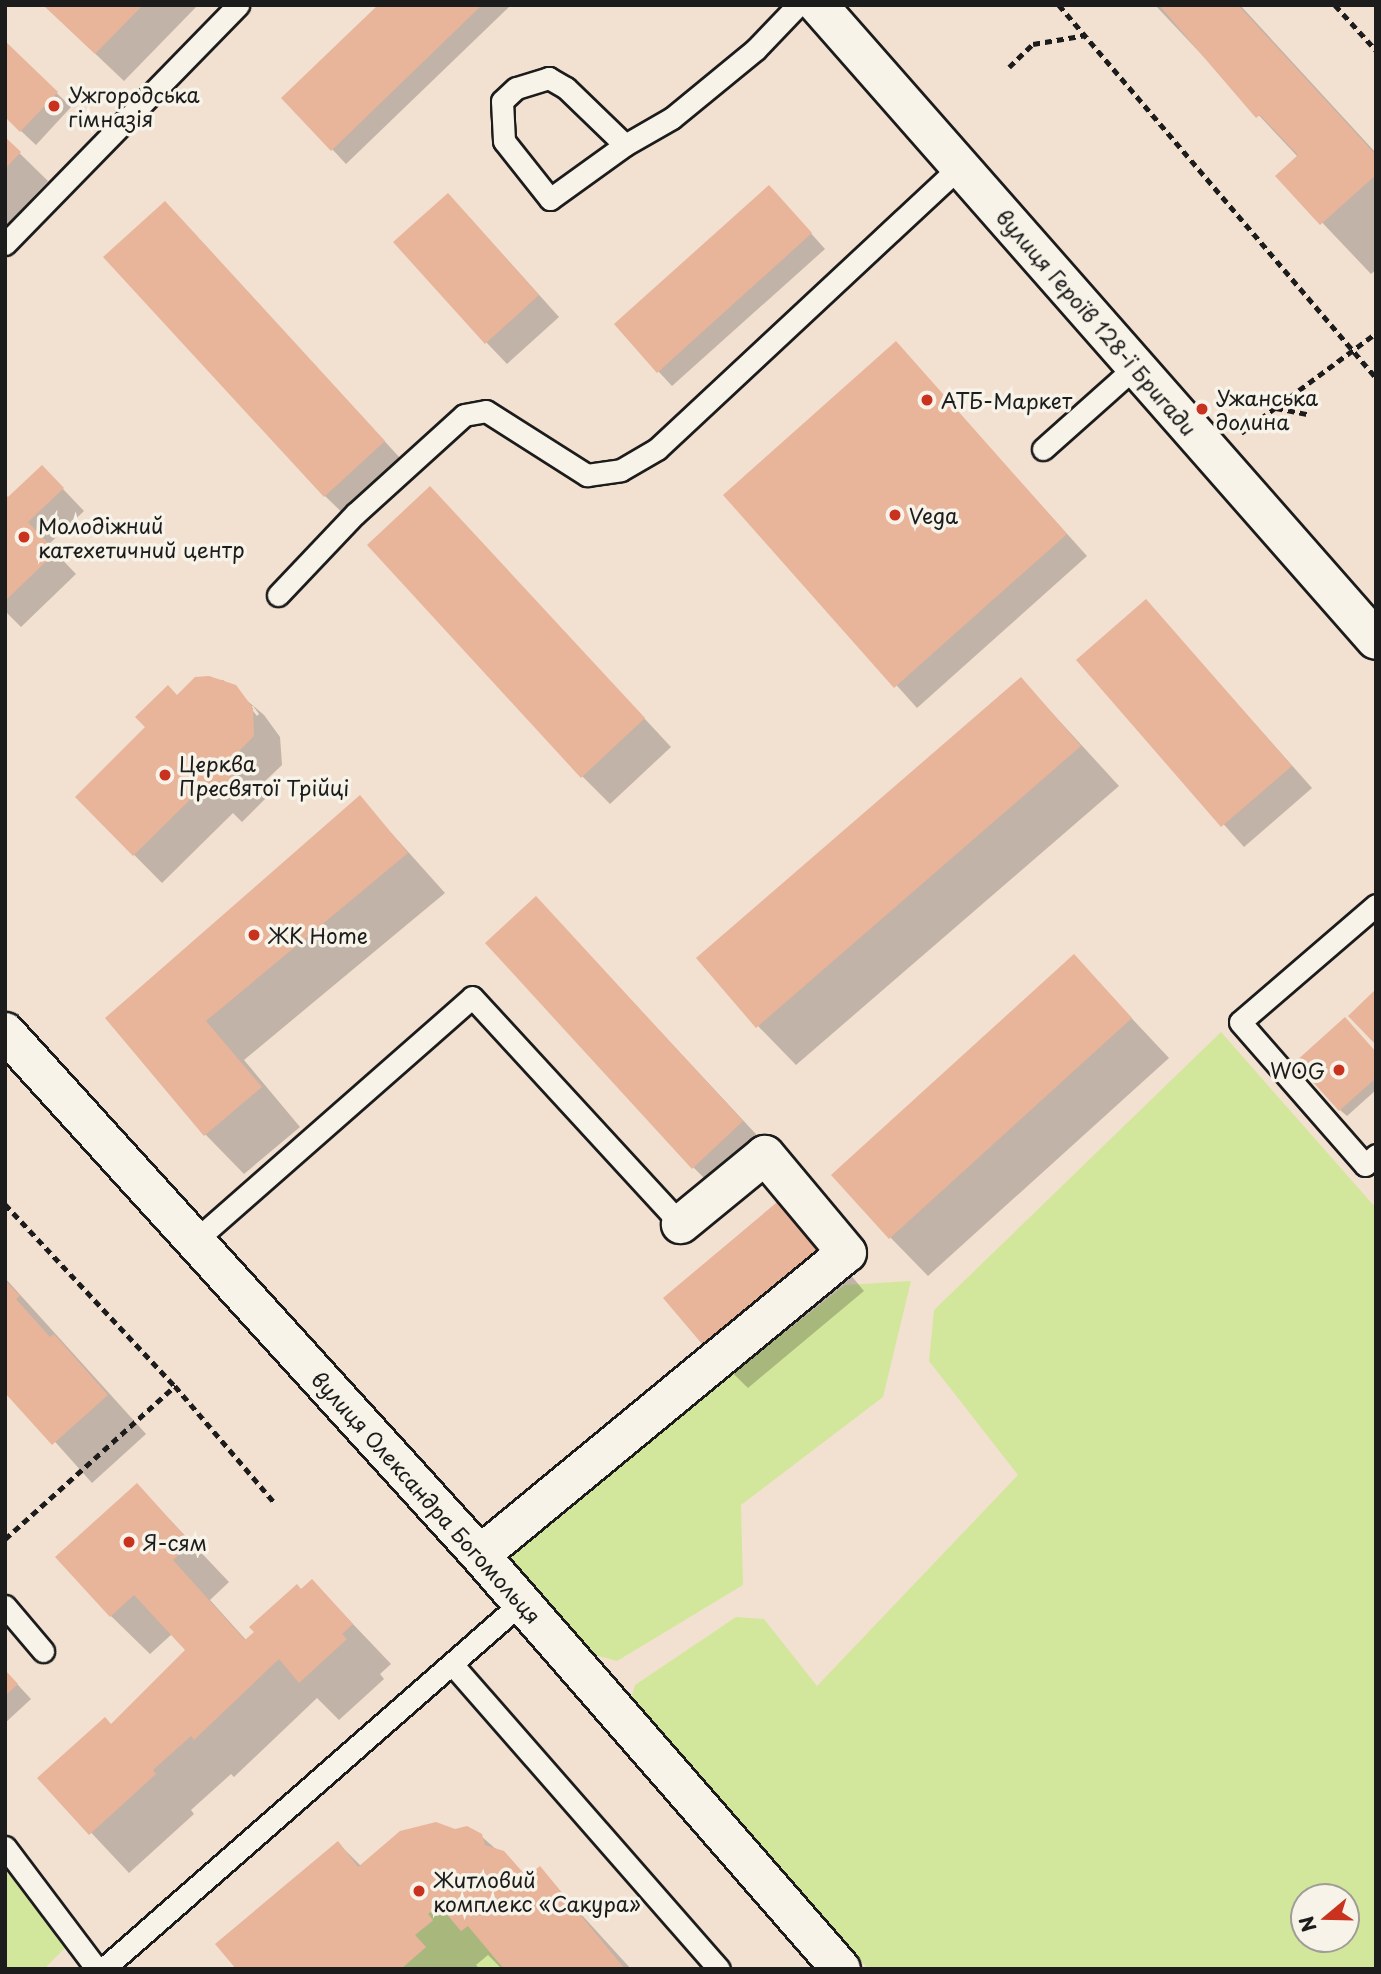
<!DOCTYPE html>
<html>
<head>
<meta charset="utf-8">
<style>
	body { margin:0 }
	#map { position:relative; width:1381px; height:1974px; overflow:hidden; background:#f2e0d1; font-family:"Playpen Sans",sans-serif }
	div>[style] { position:absolute }
	[style*='--x'] { left:calc(var(--x)*1px); top:calc(var(--y)*1px); width:calc(var(--w)*1px); rotate:calc(var(--a)*1deg) }
	.green>* { inset:0; background:#d3e79c }
	.shadow>* { inset:0; background:#0003 }
	.building>* { inset:0; background:#e8b49a }
	.path>* { height:4.5px; margin-top:-2.25px; transform-origin:0; background:repeating-linear-gradient(90deg,#1c1c1c 0 7px,transparent 0 12px) }
	.roads { filter:drop-shadow(2px 0 #1c1c1c) drop-shadow(-2px 0 #1c1c1c) drop-shadow(0 2px #1c1c1c) drop-shadow(0 -2px #1c1c1c) }
	.service>* { height:21px; margin:-10.5px; padding:0 10.5px; transform-origin:10.5px; border-radius:10.5px; background:#f7f3e8 }
	.minor>* { height:38px; margin:-19px; padding:0 19px; transform-origin:19px; border-radius:19px; background:#f7f3e8 }
	.tertiary>* { height:38px; margin:-19px; padding:0 19px; transform-origin:19px; border-radius:19px; background:#f7f3e8 }
	.dots>* { width:19px; height:19px; translate:-50% -50%; box-sizing:border-box; border:4px solid #f7f3e8; border-radius:50% }
	span { translate:-50% -50%; white-space:nowrap; text-align:center; line-height:1.15; -webkit-text-stroke:7px #f7f3e8; paint-order:stroke }
	.poi-label { font-size:21px; color:#1c1c1c }
	.left { translate:0 -50%; text-align:left }
	.right { translate:-100% -50%; text-align:right }
	.street-label { font-size:21px; color:#1c1c1c }
	.frame { position:absolute; inset:0; border:7px solid #1c1c1c; pointer-events:none }
	.north { position:absolute; left:1290px; top:1883px; width:70px; height:70px; box-sizing:border-box; background:#f7f3e8; border:2px solid #9f9d96; border-radius:50%; rotate:251deg; font-size:19px; font-weight:700; line-height:28px; text-align:center; color:#1c1c1c }
	.north::after { content:''; display:block; margin:auto; width:24px; height:32px; background:#c8321e; clip-path:polygon(50% 0,100% 100%,50% 72%,0 100%) }
</style>
</head>
<body>
<div id="map">
	<div class="green">
		<div style="clip-path:polygon(evenodd,1221px 1032px,1376px 1208px,1376px 1969px,868px 1969px,630px 1703px,635px 1685px,736px 1617px,764px 1619px,817px 1686px,1018px 1475px,929px 1361px,934px 1310px,1221px 1032px,1304px 1897px,1346px 1897px,1346px 1939px,1304px 1939px,1304px 1897px)"></div>
		<div style="clip-path:polygon(911px 1281px,883px 1397px,741px 1505px,743px 1585px,617px 1661px,595px 1655px,574px 1639px,505px 1552px,845px 1285px)"></div>
		<div style="clip-path:polygon(5px 1869px,65px 1948px,44px 1969px,5px 1969px)"></div>
		<div style="clip-path:polygon(439px 1905px,461px 1931px,468px 1926px,504px 1969px,401px 1969px,426px 1947px,415px 1935px,433px 1921px,428px 1914px)"></div>
	</div>
	<div class="shadow">
		<div style="clip-path:polygon(44px 5px,198px 5px,124px 81px)"></div>
		<div style="clip-path:polygon(380px 5px,511px 5px,346px 164px,332px 149px)"></div>
		<div style="clip-path:polygon(1155px 5px,1240px 5px,1376px 153px,1376px 270px,1371px 274px,1278px 176px,1298px 157px)"></div>
		<div style="clip-path:polygon(5px 43px,71px 107px,36px 145px,5px 116px)"></div>
		<div style="clip-path:polygon(5px 139px,48px 181px,5px 227px)"></div>
		<div style="clip-path:polygon(783px 202px,825px 249px,672px 386px,658px 371px)"></div>
		<div style="clip-path:polygon(469px 217px,559px 317px,507px 364px,486px 342px)"></div>
		<div style="clip-path:polygon(192px 231px,411px 470px,353px 523px,325px 496px)"></div>
		<div style="clip-path:polygon(896px 344px,1087px 556px,917px 708px,726px 495px)"></div>
		<div style="clip-path:polygon(430px 488px,671px 747px,610px 804px,582px 776px)"></div>
		<div style="clip-path:polygon(63px 489px,84px 511px,48px 545px,76px 574px,21px 627px,5px 611px,5px 496px,9px 499px)"></div>
		<div style="clip-path:polygon(1146px 601px,1312px 788px,1244px 847px,1078px 661px)"></div>
		<div style="clip-path:polygon(evenodd,196px 679px,223px 680px,264px 715px,280px 737px,282px 765px,263px 783px,271px 793px,242px 822px,233px 813px,162px 883px,77px 797px,196px 679px,249px 706px,253px 706px,259px 714px,257px 716px,249px 706px)"></div>
		<div style="clip-path:polygon(1021px 679px,1119px 786px,796px 1065px,758px 1026px)"></div>
		<div style="clip-path:polygon(359px 797px,445px 893px,244px 1060px,300px 1127px,244px 1174px,206px 1135px,108px 1018px)"></div>
		<div style="clip-path:polygon(536px 898px,781px 1161px,732px 1206px,693px 1167px)"></div>
		<div style="clip-path:polygon(1074px 957px,1169px 1058px,928px 1276px,890px 1237px)"></div>
		<div style="clip-path:polygon(1376px 1053px,1376px 1090px,1347px 1116px,1340px 1110px)"></div>
		<div style="clip-path:polygon(821px 1239px,864px 1291px,748px 1388px,709px 1350px)"></div>
		<div style="clip-path:polygon(5px 1278px,146px 1434px,92px 1483px,5px 1386px)"></div>
		<div style="clip-path:polygon(137px 1485px,229px 1582px,210px 1600px,247px 1641px,312px 1581px,391px 1664px,380px 1674px,384px 1679px,339px 1720px,317px 1698px,234px 1777px,231px 1774px,191px 1810px,194px 1814px,129px 1873px,40px 1778px,112px 1726px,187px 1650px,172px 1634px,150px 1654px,111px 1616px)"></div>
		<div style="clip-path:polygon(5px 1671px,31px 1699px,5px 1723px)"></div>
		<div style="clip-path:polygon(481px 1836px,529px 1878px,540px 1869px,631px 1969px,502px 1969px,488px 1955px,476px 1965px,480px 1969px,238px 1969px,338px 1843px,361px 1866px)"></div>
	</div>
	<div class="building">
		<div style="clip-path:polygon(43px 5px,143px 5px,95px 54px)"></div>
		<div style="clip-path:polygon(378px 5px,482px 5px,331px 151px,281px 98px)"></div>
		<div style="clip-path:polygon(1159px 5px,1238px 5px,1376px 155px,1376px 175px,1320px 225px,1275px 176px,1298px 155px,1260px 115px,1256px 118px)"></div>
		<div style="clip-path:polygon(5px 41px,58px 92px,20px 132px,5px 117px)"></div>
		<div style="clip-path:polygon(5px 137px,21px 152px,5px 169px)"></div>
		<div style="clip-path:polygon(769px 185px,812px 233px,657px 373px,614px 324px)"></div>
		<div style="clip-path:polygon(448px 193px,539px 295px,485px 344px,393px 242px)"></div>
		<div style="clip-path:polygon(165px 201px,385px 441px,324px 497px,103px 257px)"></div>
		<div style="clip-path:polygon(896px 341px,1067px 534px,894px 688px,723px 495px)"></div>
		<div style="clip-path:polygon(42px 465px,64px 488px,28px 522px,56px 552px,5px 601px,5px 494px,8px 497px)"></div>
		<div style="clip-path:polygon(430px 486px,645px 718px,581px 778px,367px 545px)"></div>
		<div style="clip-path:polygon(1146px 599px,1292px 766px,1221px 827px,1076px 660px)"></div>
		<div style="clip-path:polygon(209px 676px,236px 685px,253px 708px,254px 736px,236px 754px,245px 764px,213px 795px,204px 786px,133px 856px,75px 797px,145px 727px,135px 717px,168px 685px,177px 695px,195px 677px)"></div>
		<div style="clip-path:polygon(1021px 677px,1081px 746px,756px 1028px,696px 958px)"></div>
		<div style="clip-path:polygon(360px 795px,408px 853px,206px 1021px,262px 1087px,204px 1136px,105px 1018px)"></div>
		<div style="clip-path:polygon(536px 896px,743px 1121px,692px 1169px,485px 943px)"></div>
		<div style="clip-path:polygon(1074px 954px,1132px 1018px,889px 1239px,831px 1175px)"></div>
		<div style="clip-path:polygon(1376px 989px,1376px 1045px,1348px 1016px)"></div>
		<div style="clip-path:polygon(1345px 1017px,1376px 1052px,1376px 1078px,1339px 1111px,1295px 1062px)"></div>
		<div style="clip-path:polygon(782px 1198px,826px 1252px,708px 1351px,663px 1298px)"></div>
		<div style="clip-path:polygon(5px 1280px,20px 1296px,16px 1299px,50px 1337px,54px 1334px,108px 1395px,52px 1445px,5px 1393px)"></div>
		<div style="clip-path:polygon(137px 1483px,191px 1543px,173px 1560px,245px 1640px,254px 1632px,249px 1627px,297px 1584px,301px 1589px,312px 1579px,353px 1624px,342px 1634px,347px 1639px,299px 1683px,279px 1659px,194px 1740px,191px 1736px,153px 1770px,156px 1774px,89px 1835px,37px 1778px,105px 1717px,111px 1724px,185px 1650px,134px 1595px,110px 1617px,55px 1557px)"></div>
		<div style="clip-path:polygon(5px 1670px,18px 1684px,5px 1696px)"></div>
		<div style="clip-path:polygon(436px 1822px,455px 1829px,467px 1826px,482px 1834px,485px 1845px,504px 1851px,527px 1877px,540px 1866px,625px 1969px,504px 1969px,468px 1926px,461px 1931px,439px 1905px,428px 1914px,433px 1920px,415px 1935px,426px 1947px,401px 1969px,236px 1969px,215px 1944px,338px 1841px,358px 1867px,400px 1831px)"></div>
	</div>
	<div class="path">
		<div style="--x:1059;--y:5;--w:489;--a:49.6"></div>
		<div style="--x:1335;--y:5;--w:61;--a:47.7"></div>
		<div style="--x:1009;--y:67;--w:33;--a:-44"></div>
		<div style="--x:1033;--y:44;--w:54;--a:-9.6"></div>
		<div style="--x:1276;--y:408;--w:32;--a:11"></div>
		<div style="--x:1241;--y:433;--w:168;--a:-36.5"></div>
		<div style="--x:5;--y:1204;--w:249;--a:47"></div>
		<div style="--x:175;--y:1386;--w:153;--a:49.5"></div>
		<div style="--x:5;--y:1539;--w:229;--a:-42"></div>
	</div>
	<div class="roads">
		<div class="service">
			<div style="--x:625;--y:145;--w:82;--a:-136"></div>
			<div style="--x:566;--y:88;--w:20;--a:-150"></div>
			<div style="--x:549;--y:78;--w:34;--a:163"></div>
			<div style="--x:516;--y:88;--w:19;--a:137"></div>
			<div style="--x:502;--y:101;--w:40;--a:87.1"></div>
			<div style="--x:504;--y:141;--w:74;--a:51.6"></div>
			<div style="--x:550;--y:199;--w:92;--a:-35.8"></div>
			<div style="--x:625;--y:145;--w:54;--a:-29.9"></div>
			<div style="--x:672;--y:118;--w:109;--a:-39.4"></div>
			<div style="--x:756;--y:49;--w:61;--a:-46.3"></div>
			<div style="--x:5;--y:244;--w:334;--a:-45.7"></div>
			<div style="--x:1043;--y:449;--w:125;--a:-41.7"></div>
			<div style="--x:278;--y:595;--w:112;--a:-46.5"></div>
			<div style="--x:355;--y:514;--w:147;--a:-42.2"></div>
			<div style="--x:464;--y:415;--w:22;--a:-10"></div>
			<div style="--x:486;--y:411;--w:120;--a:32.4"></div>
			<div style="--x:587;--y:475;--w:34;--a:-8"></div>
			<div style="--x:621;--y:470;--w:42;--a:-30.3"></div>
			<div style="--x:657;--y:449;--w:415;--a:-43"></div>
			<div style="--x:1376;--y:905;--w:179;--a:139.3"></div>
			<div style="--x:1240;--y:1022;--w:190;--a:48.8"></div>
			<div style="--x:1365;--y:1165;--w:15;--a:-42"></div>
			<div style="--x:197;--y:1239;--w:366;--a:-41.3"></div>
			<div style="--x:472;--y:997;--w:309;--a:47.4"></div>
			<div style="--x:5;--y:1606;--w:59;--a:49.8"></div>
			<div style="--x:452;--y:1664;--w:405;--a:48.8"></div>
			<div style="--x:5;--y:1847;--w:153;--a:53"></div>
			<div style="--x:103;--y:1969;--w:557;--a:-41.21"></div>
		</div>
		<div class="minor">
			<div style="--x:480;--y:1555;--w:475;--a:-39.5"></div>
			<div style="--x:847;--y:1253;--w:128;--a:-129.9"></div>
			<div style="--x:765;--y:1155;--w:109;--a:140.6"></div>
		</div>
		<div class="tertiary">
			<div style="--x:818;--y:5;--w:845;--a:48.69"></div>
			<div style="--x:5;--y:1032;--w:707;--a:47.75"></div>
			<div style="--x:480;--y:1555;--w:549;--a:48.91"></div>
		</div>
	</div>
	<div class="dots">
		<div style="left:54px;top:106px;background:#c8321e"></div>
		<div style="left:927px;top:400px;background:#c8321e"></div>
		<div style="left:1202px;top:409px;background:#c8321e"></div>
		<div style="left:895px;top:515px;background:#c8321e"></div>
		<div style="left:24px;top:537px;background:#c8321e"></div>
		<div style="left:165px;top:775px;background:#c8321e"></div>
		<div style="left:254px;top:935px;background:#c8321e"></div>
		<div style="left:1339px;top:1070px;background:#c8321e"></div>
		<div style="left:129px;top:1542px;background:#c8321e"></div>
		<div style="left:419px;top:1891px;background:#c8321e"></div>
	</div>
	<div class="poi-label">
		<span class="left" style="left:68px;top:106px">Ужгородська<br>гімназія</span>
		<span class="left" style="left:1216px;top:409px">Ужанська<br>долина</span>
		<span class="left" style="left:941px;top:400px">АТБ-Маркет</span>
		<span class="left" style="left:909px;top:515px">Vega</span>
		<span class="left" style="left:38px;top:537px">Молодіжний<br>катехетичний центр</span>
		<span class="left" style="left:179px;top:775px">Церква<br>Пресвятої Трійці</span>
		<span class="left" style="left:268px;top:935px">ЖК Home</span>
		<span class="right" style="left:1325px;top:1070px">WOG</span>
		<span class="left" style="left:143px;top:1542px">Я-сям</span>
		<span class="left" style="left:433px;top:1891px">Житловий<br>комплекс «Сакура»</span>
	</div>
	<div class="street-label">
		<span style="left:1097px;top:322px;rotate:49deg">вулиця Героїв 128-ї Бригади</span>
		<span style="left:427px;top:1497px;rotate:48deg">вулиця Олександра Богомольця</span>
	</div>
	<div class="frame"></div>
	<div class="north">N</div>
</div>
</body>
</html>
